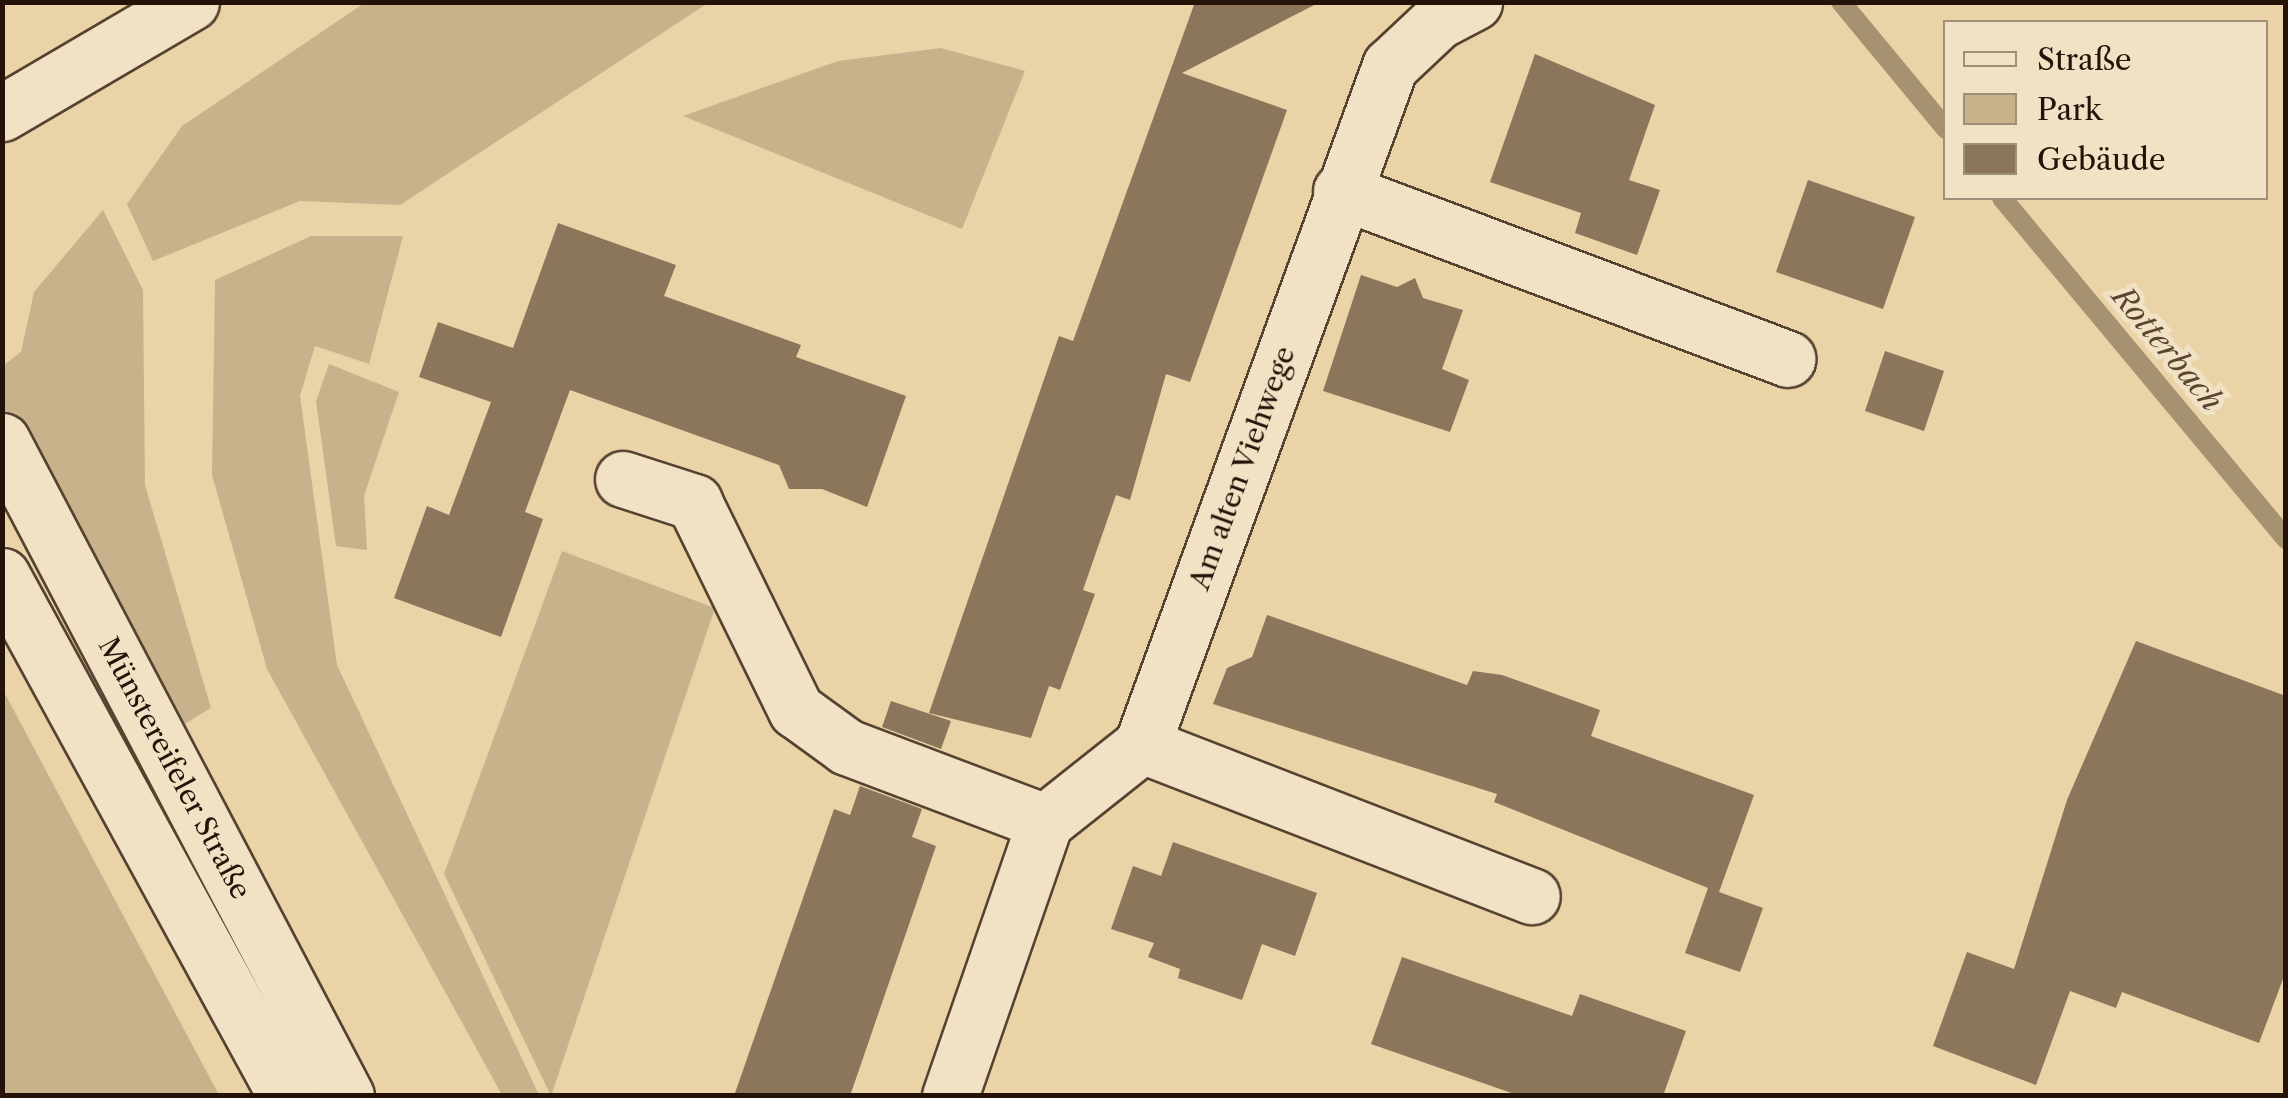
<!DOCTYPE html>
<html>
<head>
<meta charset="utf-8">
<style>
	body { margin:0 }
	#map { position:relative; width:2288px; height:1098px; overflow:hidden; background:#e9d3a7; font-family:"Libre Caslon Text",serif }
	div>[style] { position:absolute }
	[style*='--x'] { left:calc(var(--x)*1px); top:calc(var(--y)*1px); width:calc(var(--w)*1px); rotate:calc(var(--a)*1deg) }
	.green>* { inset:0; background:#c8b28c }
	.stream>* { height:20px; margin:-10px; padding:0 10px; transform-origin:10px; border-radius:10px; background:#a69171 }
	.building>* { inset:0; background:#8b765b }
	.roads { filter:drop-shadow(2px 0 #564230) drop-shadow(-2px 0 #564230) drop-shadow(0 2px #564230) drop-shadow(0 -2px #564230) }
	.street>* { height:55px; margin:-27.5px; padding:0 27.5px; transform-origin:27.5px; border-radius:27.5px; background:#f1e2c6 }
	.secondary>* { height:55px; margin:-27.5px; padding:0 27.5px; transform-origin:27.5px; border-radius:27.5px; background:#f1e2c6 }
	span { translate:-50% -50%; white-space:nowrap; text-align:center; line-height:1.15; -webkit-text-stroke:10px #f1e2c6; paint-order:stroke }
	.street-label { font-size:28px; color:#251208 }
	.water-label { font-size:30px; color:#594532; font-style:italic }
	.frame { position:absolute; inset:0; border:5px solid #251208; pointer-events:none }
	.legend { position:absolute; left:1943px; top:20px; width:325px; height:180px; box-sizing:border-box; background:#f1e2c6; border:2px solid #9f8f7a; margin:0; padding:12px 18px; list-style:none; font-size:30px; color:#251208 }
	.legend li { display:flex; align-items:center; gap:20px; height:50px }
	.legend b { width:50px; border:2px solid #9f8f7a }
</style>
</head>
<body>
<div id="map">
	<div class="green">
		<div style="clip-path:polygon(366px 2px,708px 2px,708px 3px,400px 205px,300px 201px,153px 261px,127px 204px,182px 126px)"></div>
		<div style="clip-path:polygon(941px 48px,1025px 71px,962px 229px,683px 116px,838px 61px)"></div>
		<div style="clip-path:polygon(103px 210px,143px 290px,145px 485px,211px 708px,173px 731px,3px 422px,3px 366px,21px 352px,34px 292px)"></div>
		<div style="clip-path:polygon(311px 236px,403px 236px,369px 364px,315px 346px,300px 396px,337px 665px,539px 1095px,502px 1095px,267px 669px,212px 475px,215px 280px)"></div>
		<div style="clip-path:polygon(329px 364px,399px 392px,364px 496px,367px 550px,336px 546px,316px 401px)"></div>
		<div style="clip-path:polygon(562px 551px,715px 608px,551px 1096px,444px 874px)"></div>
		<div style="clip-path:polygon(3px 690px,219px 1095px,3px 1095px)"></div>
	</div>
	<div class="stream">
		<div style="--x:1841;--y:2;--w:165;--a:50.4"></div>
		<div style="--x:2002;--y:198;--w:444;--a:50.2"></div>
	</div>
	<div class="building">
		<div style="clip-path:polygon(1195px 2px,1320px 2px,1182px 73px,1287px 110px,1190px 382px,1166px 374px,1130px 500px,1116px 495px,1083px 590px,1095px 594px,1060px 690px,1049px 686px,1031px 738px,929px 713px,1059px 336px,1073px 341px)"></div>
		<div style="clip-path:polygon(1535px 54px,1655px 105px,1629px 180px,1660px 190px,1637px 255px,1575px 233px,1581px 213px,1490px 182px)"></div>
		<div style="clip-path:polygon(1808px 180px,1915px 217px,1883px 309px,1776px 272px)"></div>
		<div style="clip-path:polygon(558px 223px,676px 265px,664px 296px,801px 345px,796px 357px,906px 396px,867px 507px,822px 489px,789px 489px,779px 465px,570px 390px,525px 512px,543px 519px,501px 637px,394px 598px,427px 506px,449px 515px,491px 402px,419px 377px,438px 322px,513px 348px)"></div>
		<div style="clip-path:polygon(1361px 275px,1397px 287px,1415px 278px,1423px 298px,1463px 310px,1442px 369px,1469px 380px,1450px 432px,1323px 391px)"></div>
		<div style="clip-path:polygon(1885px 351px,1944px 371px,1924px 431px,1865px 411px)"></div>
		<div style="clip-path:polygon(1267px 615px,1467px 685px,1473px 671px,1502px 675px,1600px 710px,1591px 736px,1754px 795px,1719px 892px,1763px 908px,1740px 972px,1685px 953px,1708px 888px,1494px 802px,1497px 794px,1213px 704px,1227px 668px,1252px 657px)"></div>
		<div style="clip-path:polygon(2136px 641px,2286px 696px,2286px 971px,2259px 1043px,2122px 992px,2116px 1008px,2070px 991px,2036px 1085px,1933px 1046px,1967px 952px,2014px 969px,2067px 800px)"></div>
		<div style="clip-path:polygon(891px 701px,951px 721px,941px 749px,882px 727px)"></div>
		<div style="clip-path:polygon(860px 786px,922px 809px,912px 837px,936px 846px,850px 1096px,734px 1096px,834px 809px,850px 815px)"></div>
		<div style="clip-path:polygon(1173px 842px,1317px 893px,1295px 956px,1262px 944px,1242px 1000px,1178px 978px,1180px 969px,1148px 957px,1154px 943px,1111px 929px,1133px 866px,1161px 876px)"></div>
		<div style="clip-path:polygon(1402px 957px,1572px 1016px,1580px 994px,1686px 1031px,1663px 1096px,1520px 1096px,1371px 1044px)"></div>
	</div>
	<div class="roads">
		<div class="street">
			<div style="--x:1341;--y:191;--w:477;--a:20.6"></div>
			<div style="--x:623;--y:479;--w:75;--a:17.9"></div>
			<div style="--x:694;--y:502;--w:232;--a:63.9"></div>
			<div style="--x:796;--y:710;--w:63;--a:36"></div>
			<div style="--x:847;--y:747;--w:212;--a:20.7"></div>
			<div style="--x:1142;--y:745;--w:418;--a:21.2"></div>
			<div style="--x:950;--y:1096;--w:290;--a:-70.9"></div>
			<div style="--x:1045;--y:822;--w:124;--a:-38.4"></div>
			<div style="--x:1142;--y:745;--w:723;--a:-69.94"></div>
			<div style="--x:1390;--y:66;--w:66;--a:-43.2"></div>
			<div style="--x:1438;--y:21;--w:41;--a:-27.8"></div>
		</div>
		<div class="secondary">
			<div style="--x:2;--y:113;--w:219;--a:-30.4"></div>
			<div style="--x:2;--y:441;--w:740;--a:62.29"></div>
			<div style="--x:2;--y:576;--w:592;--a:61.36"></div>
		</div>
	</div>
	<div class="street-label">
		<span style="left:1242px;top:468px;rotate:-70deg">Am alten Viehwege</span>
		<span style="left:175px;top:768px;rotate:62deg">Münstereifeler Straße</span>
	</div>
	<div class="water-label">
		<span style="left:2167px;top:349px;rotate:50deg">Rotterbach</span>
	</div>
	<div class="frame"></div>
	<ul class="legend">
	<li><b style="height:12px;background:#f1e2c6"></b>Straße</li>
	<li><b style="height:28px;background:#c8b28c"></b>Park</li>
	<li><b style="height:28px;background:#8b765b"></b>Gebäude</li>
	</ul>
</div>
</body>
</html>
